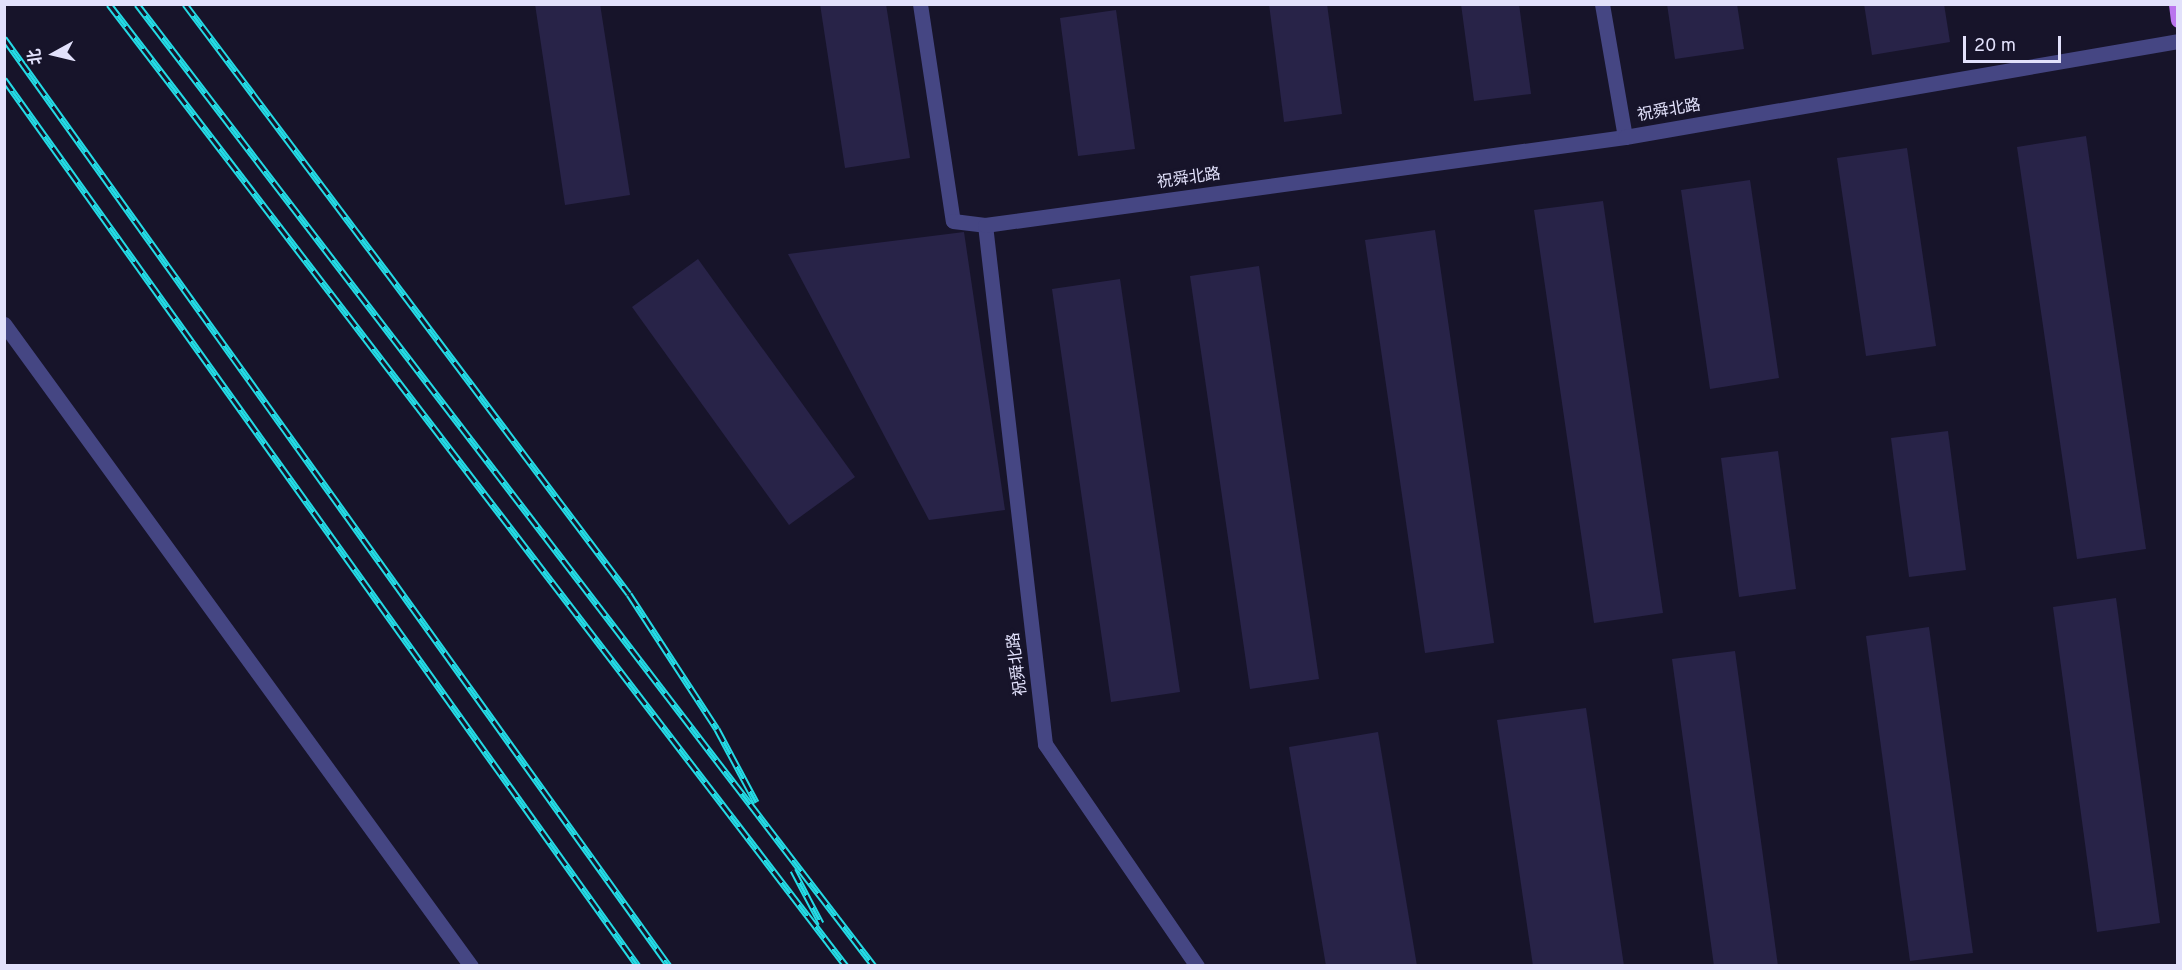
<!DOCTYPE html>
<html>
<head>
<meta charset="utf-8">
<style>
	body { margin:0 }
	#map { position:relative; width:2182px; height:970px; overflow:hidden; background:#17142a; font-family:Overpass,"Noto Sans SC",sans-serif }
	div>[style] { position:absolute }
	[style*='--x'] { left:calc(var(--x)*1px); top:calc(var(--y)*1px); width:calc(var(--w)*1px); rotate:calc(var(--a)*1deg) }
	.building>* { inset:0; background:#282348 }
	.minor>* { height:15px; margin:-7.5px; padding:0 7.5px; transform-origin:7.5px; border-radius:7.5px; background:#454683 }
	.major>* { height:15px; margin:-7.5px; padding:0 7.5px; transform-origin:7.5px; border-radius:7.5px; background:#ba75ee }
	.rail>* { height:7px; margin-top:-3.5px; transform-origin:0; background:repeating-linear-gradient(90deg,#17142a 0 14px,#24dbe5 0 28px); box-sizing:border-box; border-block:2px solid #24dbe5 }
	span { translate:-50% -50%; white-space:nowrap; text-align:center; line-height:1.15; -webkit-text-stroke:6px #17142a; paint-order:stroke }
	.street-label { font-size:16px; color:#e2e1fb }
	.frame { position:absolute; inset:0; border:6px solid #e2e1fb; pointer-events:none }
	.north { position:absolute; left:24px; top:24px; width:60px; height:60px; -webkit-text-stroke:4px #17142a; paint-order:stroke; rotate:262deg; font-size:16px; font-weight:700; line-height:24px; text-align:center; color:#e2e1fb }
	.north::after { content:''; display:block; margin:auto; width:21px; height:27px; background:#e2e1fb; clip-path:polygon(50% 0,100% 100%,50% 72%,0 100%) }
	.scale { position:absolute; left:1963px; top:36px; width:98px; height:27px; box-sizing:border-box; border:3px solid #e2e1fb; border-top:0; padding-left:8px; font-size:18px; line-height:21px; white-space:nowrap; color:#e2e1fb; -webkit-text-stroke:4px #17142a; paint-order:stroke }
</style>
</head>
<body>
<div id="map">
	<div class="building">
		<div style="clip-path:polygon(535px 4px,600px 4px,630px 195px,565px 205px)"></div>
		<div style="clip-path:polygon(820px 4px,886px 4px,910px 158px,845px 168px)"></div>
		<div style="clip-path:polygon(1269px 4px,1327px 4px,1342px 114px,1284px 122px)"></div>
		<div style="clip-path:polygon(1461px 4px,1519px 4px,1531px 94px,1474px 101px)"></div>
		<div style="clip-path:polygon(1667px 4px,1737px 4px,1744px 49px,1675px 59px)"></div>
		<div style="clip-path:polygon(1864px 4px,1944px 4px,1950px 42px,1872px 55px)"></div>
		<div style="clip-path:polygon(1116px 10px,1135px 149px,1078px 156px,1060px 18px)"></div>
		<div style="clip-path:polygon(2086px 136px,2146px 549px,2077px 559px,2017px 147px)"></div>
		<div style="clip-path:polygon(1907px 148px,1936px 346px,1866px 356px,1837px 158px)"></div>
		<div style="clip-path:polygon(1750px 180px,1779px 378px,1710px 389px,1681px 190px)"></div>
		<div style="clip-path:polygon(1603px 201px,1663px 613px,1594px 623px,1534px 210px)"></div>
		<div style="clip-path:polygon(1435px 230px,1494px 643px,1425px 653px,1365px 240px)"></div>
		<div style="clip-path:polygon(964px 232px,1005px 510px,929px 520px,788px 254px)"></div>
		<div style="clip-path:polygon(698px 259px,855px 477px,789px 525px,632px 307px)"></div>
		<div style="clip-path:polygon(1259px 266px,1319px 679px,1250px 689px,1190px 276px)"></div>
		<div style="clip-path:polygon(1120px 279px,1180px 692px,1111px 702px,1052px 289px)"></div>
		<div style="clip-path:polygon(1948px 431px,1966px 570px,1909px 577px,1891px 438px)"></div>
		<div style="clip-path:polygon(1778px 451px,1796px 589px,1739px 597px,1721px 458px)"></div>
		<div style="clip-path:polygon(2116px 598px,2160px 923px,2097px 932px,2053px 607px)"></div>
		<div style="clip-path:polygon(1929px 627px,1973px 953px,1910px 961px,1866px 636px)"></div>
		<div style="clip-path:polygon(1735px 651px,1778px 966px,1714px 966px,1672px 659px)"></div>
		<div style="clip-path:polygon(1586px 708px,1624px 966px,1533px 966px,1497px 720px)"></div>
		<div style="clip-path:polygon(1378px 732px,1417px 966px,1326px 966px,1289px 747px)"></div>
	</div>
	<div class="minor">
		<div style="--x:920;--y:4;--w:219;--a:81.4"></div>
		<div style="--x:953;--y:221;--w:32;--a:7"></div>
		<div style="--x:1602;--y:4;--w:135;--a:80.2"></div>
		<div style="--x:4;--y:324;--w:794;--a:53.97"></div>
		<div style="--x:1197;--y:966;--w:269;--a:-124.4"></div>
		<div style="--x:1045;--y:744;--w:522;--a:-96.59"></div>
		<div style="--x:985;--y:225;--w:646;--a:-7.83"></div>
		<div style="--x:1625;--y:137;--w:561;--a:-9.85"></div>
	</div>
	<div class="major">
		<div style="--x:2176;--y:4;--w:16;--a:83"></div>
	</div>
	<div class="rail">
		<div style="--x:109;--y:4;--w:1212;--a:52.54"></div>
		<div style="--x:137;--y:4;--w:1212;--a:52.54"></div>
		<div style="--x:185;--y:4;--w:738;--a:53.04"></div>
		<div style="--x:629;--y:594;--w:161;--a:56.9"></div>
		<div style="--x:717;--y:729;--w:83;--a:61.9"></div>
		<div style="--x:4;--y:38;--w:1142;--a:54.37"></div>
		<div style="--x:4;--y:79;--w:1090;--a:54.44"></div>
		<div style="--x:793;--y:870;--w:60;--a:62.2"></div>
	</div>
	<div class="street-label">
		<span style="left:1669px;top:111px;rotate:-10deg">祝舜北路</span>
		<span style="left:1189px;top:179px;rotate:-8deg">祝舜北路</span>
		<span style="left:1018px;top:664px;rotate:-97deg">祝舜北路</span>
	</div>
	<div class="frame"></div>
	<div class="north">北</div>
	<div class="scale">20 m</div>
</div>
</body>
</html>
